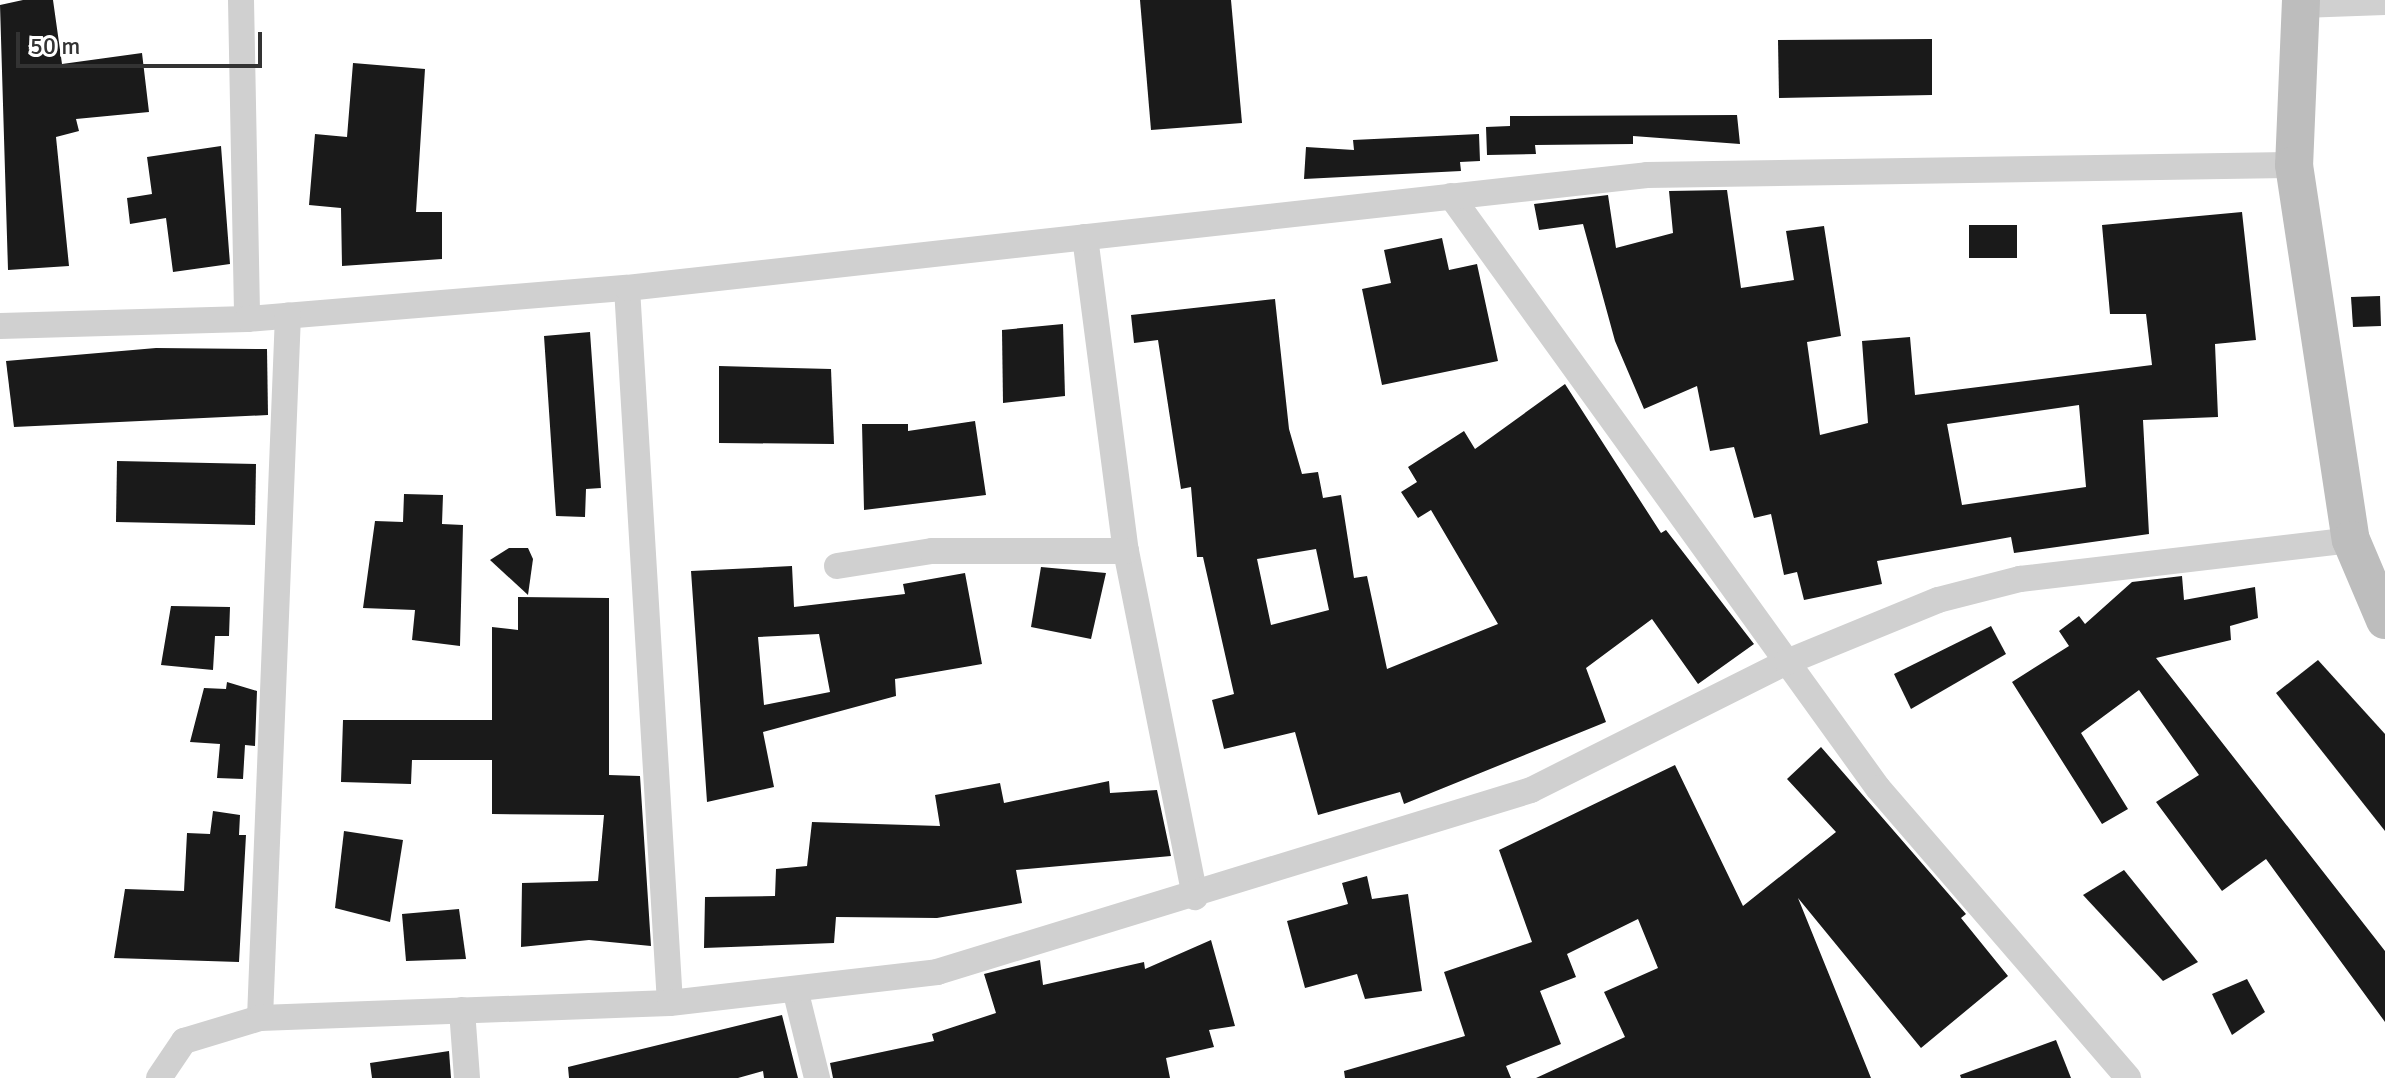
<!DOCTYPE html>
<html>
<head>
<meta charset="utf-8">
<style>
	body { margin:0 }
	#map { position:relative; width:2385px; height:1078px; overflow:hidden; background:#fff; font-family:Signika,sans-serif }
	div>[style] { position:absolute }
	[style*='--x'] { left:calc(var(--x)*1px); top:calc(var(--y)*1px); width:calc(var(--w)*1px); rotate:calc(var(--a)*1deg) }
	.building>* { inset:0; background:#1a1a1a }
	.minor>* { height:26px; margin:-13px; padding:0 13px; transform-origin:13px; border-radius:13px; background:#d0d0d0 }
	.secondary>* { height:38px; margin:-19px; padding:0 19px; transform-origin:19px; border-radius:19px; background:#bdbdbd }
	span { translate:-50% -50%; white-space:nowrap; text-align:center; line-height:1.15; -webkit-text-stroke:8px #fff; paint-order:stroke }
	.scale { position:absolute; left:16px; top:32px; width:246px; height:36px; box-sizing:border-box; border:4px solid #333; border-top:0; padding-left:10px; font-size:24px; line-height:28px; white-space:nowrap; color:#333; -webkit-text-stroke:6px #fff; paint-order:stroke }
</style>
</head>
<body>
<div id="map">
	<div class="building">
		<div style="clip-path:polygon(23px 0,53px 0,62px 64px,142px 53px,149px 112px,76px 119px,79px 131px,56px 137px,69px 266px,8px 270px,0 5px)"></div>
		<div style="clip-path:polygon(1140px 0,1231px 0,1242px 123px,1151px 130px)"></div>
		<div style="clip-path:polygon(1932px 39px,1932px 95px,1779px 98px,1778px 40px)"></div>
		<div style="clip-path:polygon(353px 63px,425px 69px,416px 212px,442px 212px,442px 259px,342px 266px,341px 208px,309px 205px,315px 134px,347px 137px)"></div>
		<div style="clip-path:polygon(1737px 115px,1740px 144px,1633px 136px,1633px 144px,1535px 145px,1536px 154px,1487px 155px,1486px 127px,1510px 126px,1510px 116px)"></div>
		<div style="clip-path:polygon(1479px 134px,1480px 161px,1460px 162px,1461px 171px,1304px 179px,1306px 147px,1354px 150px,1353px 140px)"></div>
		<div style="clip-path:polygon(221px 146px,230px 264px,173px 272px,166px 218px,130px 224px,127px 198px,152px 194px,147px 157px)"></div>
		<div style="clip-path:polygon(evenodd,1727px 190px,1741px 288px,1794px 280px,1786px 231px,1824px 226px,1841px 336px,1807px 342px,1820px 435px,1868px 423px,1862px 341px,1910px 337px,1915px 395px,2152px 365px,2146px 314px,2110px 314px,2102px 225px,2242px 212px,2256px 340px,2215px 344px,2218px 417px,2143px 420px,2149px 534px,2014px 553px,2011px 537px,1877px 561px,1882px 584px,1804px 600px,1797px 572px,1784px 575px,1771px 514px,1754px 518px,1734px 447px,1710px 451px,1697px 386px,1644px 409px,1615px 341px,1583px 224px,1539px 230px,1534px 204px,1608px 195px,1616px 248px,1673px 233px,1669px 191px,1727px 190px,2079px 405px,2086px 487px,1962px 505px,1947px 424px,2079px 405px)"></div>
		<div style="clip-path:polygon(1969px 225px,2017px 225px,2017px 258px,1969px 258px)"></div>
		<div style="clip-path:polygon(1442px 238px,1449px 270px,1477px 264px,1498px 361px,1382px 385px,1362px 289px,1391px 283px,1384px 250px)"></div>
		<div style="clip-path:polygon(2380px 296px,2381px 326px,2353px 327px,2351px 297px)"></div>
		<div style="clip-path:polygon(evenodd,1275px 299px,1289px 429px,1302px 474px,1318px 472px,1323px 498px,1341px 495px,1354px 578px,1367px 576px,1387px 669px,1498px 624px,1431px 510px,1418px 518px,1401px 492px,1417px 482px,1408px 467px,1464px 431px,1475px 449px,1565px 384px,1661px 533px,1666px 530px,1754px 644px,1698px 684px,1652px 619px,1586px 668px,1606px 722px,1404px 804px,1400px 792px,1318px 815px,1295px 732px,1224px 749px,1212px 700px,1234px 694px,1203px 557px,1197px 557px,1191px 487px,1181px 489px,1158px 340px,1134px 343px,1131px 315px,1275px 299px,1316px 549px,1329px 610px,1271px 625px,1257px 559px,1316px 549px)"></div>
		<div style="clip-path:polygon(1063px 324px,1065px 396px,1003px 403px,1002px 330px)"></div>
		<div style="clip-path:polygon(590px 332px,601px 488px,586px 489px,585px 517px,556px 516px,544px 336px)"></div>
		<div style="clip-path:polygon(156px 348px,267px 349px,268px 415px,14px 427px,6px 361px)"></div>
		<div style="clip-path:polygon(719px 366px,831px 369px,834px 444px,719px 443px)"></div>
		<div style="clip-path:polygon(975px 421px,986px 495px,864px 510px,862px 424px,908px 424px,908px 431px)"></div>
		<div style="clip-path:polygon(117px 461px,256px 464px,255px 525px,116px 522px)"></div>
		<div style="clip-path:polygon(404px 494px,443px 495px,442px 524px,463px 525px,460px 646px,412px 640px,415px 610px,363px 608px,375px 521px,403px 522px)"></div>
		<div style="clip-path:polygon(509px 548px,528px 548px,533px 559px,528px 595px,490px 560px)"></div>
		<div style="clip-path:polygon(evenodd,792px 566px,794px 607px,905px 594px,903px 584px,965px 573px,982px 664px,895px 679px,896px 696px,763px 732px,774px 787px,707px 802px,691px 571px,792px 566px,819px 634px,830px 692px,764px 705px,758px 637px,819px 634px)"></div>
		<div style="clip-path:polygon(1041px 567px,1106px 573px,1091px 639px,1031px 627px)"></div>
		<div style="clip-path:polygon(2182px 576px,2184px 600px,2255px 587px,2258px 618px,2230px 626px,2231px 640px,2156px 658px,2385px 951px,2385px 1022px,2266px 859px,2222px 891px,2156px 802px,2199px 775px,2139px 690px,2081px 733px,2128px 809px,2102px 824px,2012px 682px,2069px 646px,2059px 631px,2079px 616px,2085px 624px,2132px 582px)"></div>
		<div style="clip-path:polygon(518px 597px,609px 598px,609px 775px,640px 776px,651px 946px,589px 940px,521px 947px,522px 883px,598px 881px,604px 815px,492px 814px,492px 760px,412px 760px,411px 784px,341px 782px,343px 720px,492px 720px,492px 627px,518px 630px)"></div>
		<div style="clip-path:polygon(171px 606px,230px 607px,229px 636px,215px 636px,213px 670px,161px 665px)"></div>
		<div style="clip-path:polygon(1991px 626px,2006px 654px,1911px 709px,1894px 674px)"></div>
		<div style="clip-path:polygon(2318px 660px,2385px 734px,2385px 831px,2276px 693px)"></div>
		<div style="clip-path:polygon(227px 682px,257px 691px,255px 746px,245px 745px,243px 779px,217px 778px,220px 744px,190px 742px,204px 688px,226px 689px)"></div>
		<div style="clip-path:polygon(1821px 747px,1966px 914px,1961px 918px,2008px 976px,1921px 1048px,1798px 898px,1871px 1078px,1536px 1078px,1625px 1037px,1604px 992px,1658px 968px,1638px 919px,1567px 954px,1576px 977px,1540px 991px,1561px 1044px,1506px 1066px,1511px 1078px,1345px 1078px,1344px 1071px,1465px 1036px,1444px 972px,1532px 942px,1499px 850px,1675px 765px,1743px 906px,1836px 832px,1787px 779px)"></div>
		<div style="clip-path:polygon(1109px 781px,1110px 793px,1157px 790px,1171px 856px,1016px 870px,1022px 903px,937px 918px,836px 917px,834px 943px,704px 948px,705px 897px,775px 896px,776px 869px,807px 866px,812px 822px,940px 826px,935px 795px,1000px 783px,1004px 803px)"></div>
		<div style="clip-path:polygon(213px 811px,240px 815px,239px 835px,246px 835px,239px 962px,114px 958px,125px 889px,184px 891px,187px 833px,210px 834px)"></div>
		<div style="clip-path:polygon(344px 831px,403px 840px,390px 922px,335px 908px)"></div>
		<div style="clip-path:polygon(2124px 870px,2198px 962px,2163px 981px,2083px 895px)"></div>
		<div style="clip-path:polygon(1367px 876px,1372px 899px,1408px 894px,1422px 991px,1365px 999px,1357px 974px,1305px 988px,1287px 921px,1348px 904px,1342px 883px)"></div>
		<div style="clip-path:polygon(459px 909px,466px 959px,406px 961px,402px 914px)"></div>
		<div style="clip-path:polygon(1211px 940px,1235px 1026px,1209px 1030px,1214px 1047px,1166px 1058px,1170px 1078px,833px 1078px,830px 1063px,934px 1041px,932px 1034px,996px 1013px,984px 974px,1040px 960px,1043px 985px,1144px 962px,1145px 969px)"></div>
		<div style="clip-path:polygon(2247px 979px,2265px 1012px,2232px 1035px,2212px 994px)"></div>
		<div style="clip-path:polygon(782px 1015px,798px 1078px,764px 1078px,763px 1071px,738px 1078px,569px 1078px,568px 1067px)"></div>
		<div style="clip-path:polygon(2056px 1040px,2071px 1078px,1961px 1078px,1960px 1075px)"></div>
		<div style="clip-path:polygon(449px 1051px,451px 1078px,372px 1078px,370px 1063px)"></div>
	</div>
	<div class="minor">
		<div style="--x:241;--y:0;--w:319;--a:88.9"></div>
		<div style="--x:2301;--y:5;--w:84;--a:-2"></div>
		<div style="--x:1451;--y:196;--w:730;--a:54.2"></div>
		<div style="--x:1878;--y:788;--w:383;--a:49.2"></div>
		<div style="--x:1085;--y:237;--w:317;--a:82.6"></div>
		<div style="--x:1126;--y:551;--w:353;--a:78.7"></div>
		<div style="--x:627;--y:288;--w:716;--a:86.56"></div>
		<div style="--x:0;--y:326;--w:247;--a:-1.6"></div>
		<div style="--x:247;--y:319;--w:381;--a:-4.7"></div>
		<div style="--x:627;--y:288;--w:1026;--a:-6.32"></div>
		<div style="--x:1647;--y:175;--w:647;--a:-0.89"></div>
		<div style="--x:837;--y:566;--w:96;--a:-9"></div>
		<div style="--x:932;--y:551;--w:194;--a:0"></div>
		<div style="--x:796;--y:993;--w:88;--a:76.1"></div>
		<div style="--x:462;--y:1010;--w:68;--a:85.8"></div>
		<div style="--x:260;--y:1018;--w:703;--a:-87.72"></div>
		<div style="--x:159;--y:1078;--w:45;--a:-56"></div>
		<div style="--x:184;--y:1041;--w:79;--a:-16.8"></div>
		<div style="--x:260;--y:1018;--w:410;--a:-2.1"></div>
		<div style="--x:670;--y:1003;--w:269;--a:-6.6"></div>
		<div style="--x:937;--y:972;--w:621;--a:-17.03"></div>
		<div style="--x:1531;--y:790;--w:286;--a:-26.6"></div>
		<div style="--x:1787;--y:662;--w:163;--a:-22.3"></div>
		<div style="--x:1938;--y:600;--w:85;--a:-14.4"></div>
		<div style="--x:2020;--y:579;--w:333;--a:-6.7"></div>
	</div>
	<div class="secondary">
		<div style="--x:2301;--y:0;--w:165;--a:92.4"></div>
		<div style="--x:2294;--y:165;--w:379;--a:81.4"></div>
		<div style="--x:2351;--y:540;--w:87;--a:67"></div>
	</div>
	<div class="scale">50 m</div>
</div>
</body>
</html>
